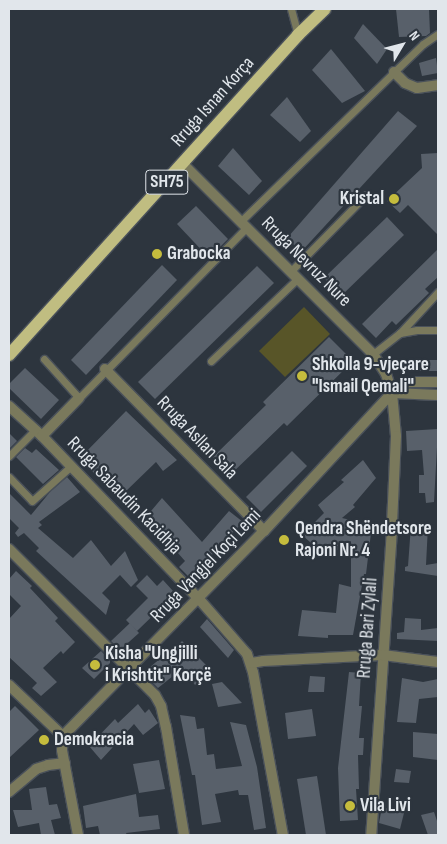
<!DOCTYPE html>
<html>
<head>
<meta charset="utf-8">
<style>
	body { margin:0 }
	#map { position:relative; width:447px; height:844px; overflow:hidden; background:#2d353e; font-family:"Sofia Sans Condensed",sans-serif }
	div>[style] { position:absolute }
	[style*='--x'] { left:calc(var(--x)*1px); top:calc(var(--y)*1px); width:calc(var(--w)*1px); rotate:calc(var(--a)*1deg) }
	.green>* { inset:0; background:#585528 }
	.building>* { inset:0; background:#58606a }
	.roads { filter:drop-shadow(1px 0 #4a515a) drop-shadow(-1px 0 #4a515a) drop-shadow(0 1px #4a515a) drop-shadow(0 -1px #4a515a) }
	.service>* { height:7px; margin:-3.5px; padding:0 3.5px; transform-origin:3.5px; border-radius:3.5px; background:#7a795c }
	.minor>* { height:10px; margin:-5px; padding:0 5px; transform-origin:5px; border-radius:5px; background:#7a795c }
	.primary>* { height:12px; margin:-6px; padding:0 6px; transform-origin:6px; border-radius:6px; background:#c0bd81 }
	.dots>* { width:14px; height:14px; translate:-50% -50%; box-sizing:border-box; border:2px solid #2d353e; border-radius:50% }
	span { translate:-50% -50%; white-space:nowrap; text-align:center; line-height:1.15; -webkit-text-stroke:4.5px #2d353e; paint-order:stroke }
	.shield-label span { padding:1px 4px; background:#2d353e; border:1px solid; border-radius:4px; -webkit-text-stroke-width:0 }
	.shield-label { font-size:18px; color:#e1e6eb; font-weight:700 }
	.street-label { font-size:19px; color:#e1e6eb }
	.poi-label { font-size:19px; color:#e1e6eb; font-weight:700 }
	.right { translate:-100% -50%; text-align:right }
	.left { translate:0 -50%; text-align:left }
	.frame { position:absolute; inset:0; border:10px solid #e1e6eb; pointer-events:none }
	.north { position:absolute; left:377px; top:20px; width:50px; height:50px; -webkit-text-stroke:4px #2d353e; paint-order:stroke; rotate:53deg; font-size:14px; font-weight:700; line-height:20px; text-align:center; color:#e1e6eb }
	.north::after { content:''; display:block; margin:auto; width:18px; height:22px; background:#e1e6eb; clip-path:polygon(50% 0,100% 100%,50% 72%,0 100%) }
</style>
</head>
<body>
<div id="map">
	<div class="green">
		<div style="clip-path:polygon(304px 307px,330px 334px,285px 377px,259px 351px)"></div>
	</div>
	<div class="building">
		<div style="clip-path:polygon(396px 9px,429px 9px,430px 33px,426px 36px,399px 37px)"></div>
		<div style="clip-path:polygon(363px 24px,387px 49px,377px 64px,354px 38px)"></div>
		<div style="clip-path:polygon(331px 49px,365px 91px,342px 103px,312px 70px)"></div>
		<div style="clip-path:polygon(436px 58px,438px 73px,422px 76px,419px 63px)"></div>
		<div style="clip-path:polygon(287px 97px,311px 131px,300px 142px,270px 115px)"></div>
		<div style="clip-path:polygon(398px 111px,417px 126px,300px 253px,288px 237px)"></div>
		<div style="clip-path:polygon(233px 148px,262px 181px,249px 195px,218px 166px)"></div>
		<div style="clip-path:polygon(438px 153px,438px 235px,408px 205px,400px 213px,387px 201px,422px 168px,421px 154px)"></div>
		<div style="clip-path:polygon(196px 206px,228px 239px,209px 258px,177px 224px)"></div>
		<div style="clip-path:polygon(387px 217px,404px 235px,341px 296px,324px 278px)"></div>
		<div style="clip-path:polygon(438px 249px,438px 277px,425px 289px,429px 293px,396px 325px,392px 321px,376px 338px,362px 324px)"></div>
		<div style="clip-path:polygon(162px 265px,177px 280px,86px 375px,71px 360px)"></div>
		<div style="clip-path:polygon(257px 266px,274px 283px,155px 399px,138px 382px)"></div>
		<div style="clip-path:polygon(329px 337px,353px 361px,287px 426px,284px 423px,230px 475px,213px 457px,266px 405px,263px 402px)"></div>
		<div style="clip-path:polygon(408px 360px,438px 360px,438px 371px,408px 371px)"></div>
		<div style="clip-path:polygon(25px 368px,59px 400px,41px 419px,9px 388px,9px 384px)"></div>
		<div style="clip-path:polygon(126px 411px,177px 460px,163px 471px,156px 462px,123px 494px,99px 472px,96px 475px,82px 461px,82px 456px)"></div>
		<div style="clip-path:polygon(438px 429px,434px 502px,426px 503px,425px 493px,419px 493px,419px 475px,424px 475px,422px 450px,407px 451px,406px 431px)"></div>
		<div style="clip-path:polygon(9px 433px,17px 441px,9px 449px)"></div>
		<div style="clip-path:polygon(25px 448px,32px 453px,36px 449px,59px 470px,43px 484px,16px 457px)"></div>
		<div style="clip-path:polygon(292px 451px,307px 466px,261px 512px,246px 497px)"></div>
		<div style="clip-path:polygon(363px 460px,376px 478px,353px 505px,355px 507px,342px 518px,372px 525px,366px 574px,364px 574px,353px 635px,328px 635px,328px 638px,298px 636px,302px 610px,336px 613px,339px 584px,351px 587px,351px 541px,327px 557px,302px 535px,324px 513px,318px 505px,344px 482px,341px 480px)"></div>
		<div style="clip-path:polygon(67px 477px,80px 492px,39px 522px,42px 525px,38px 528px,73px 558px,91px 540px,111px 566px,125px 551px,138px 580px,131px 587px,120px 575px,102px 593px,110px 601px,106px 615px,36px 551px,39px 548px,24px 533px,18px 537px,15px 533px,19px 528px,9px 518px,9px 493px,31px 515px,50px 492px)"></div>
		<div style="clip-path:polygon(162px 498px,202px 542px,229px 511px,243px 522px,190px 578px,179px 567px,185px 561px,146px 517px)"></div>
		<div style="clip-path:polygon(411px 525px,428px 526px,426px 565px,438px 563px,438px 576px,405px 571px,405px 567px,408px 566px)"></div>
		<div style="clip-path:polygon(16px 571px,32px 586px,30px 588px,58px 618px,55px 621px,75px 642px,63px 654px,61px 651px,43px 668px,57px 682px,41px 696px,32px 688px,37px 683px,9px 657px,9px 619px,21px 606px,9px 594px,9px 579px)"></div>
		<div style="clip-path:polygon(147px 575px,157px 586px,163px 580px,173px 591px,167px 596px,170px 599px,137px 631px,126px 620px,148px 598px,136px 586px)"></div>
		<div style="clip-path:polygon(405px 618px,421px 619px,421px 630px,438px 628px,438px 641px,397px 639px,397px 633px,404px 632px)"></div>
		<div style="clip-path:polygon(207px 619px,234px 650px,228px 658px,200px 627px)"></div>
		<div style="clip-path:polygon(130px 623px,139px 633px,120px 650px,111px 641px)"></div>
		<div style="clip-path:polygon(182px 641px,210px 669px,195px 685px,183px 668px,158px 688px,143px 673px,162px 657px,164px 660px)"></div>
		<div style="clip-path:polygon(101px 651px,110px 660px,110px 663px,94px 679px,82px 668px)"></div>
		<div style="clip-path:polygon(349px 672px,361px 673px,359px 706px,362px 706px,359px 738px,364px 738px,363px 755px,358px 755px,359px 789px,356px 789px,358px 820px,340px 821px,338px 768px)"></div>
		<div style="clip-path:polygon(310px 676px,325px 677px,324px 692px,308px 692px)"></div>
		<div style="clip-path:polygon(402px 678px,423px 682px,438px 679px,438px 697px,419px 699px,416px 723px,397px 722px)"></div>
		<div style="clip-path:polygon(222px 682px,242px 703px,218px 707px,212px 684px)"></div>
		<div style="clip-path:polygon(138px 704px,145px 713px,149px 709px,158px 723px,143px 735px,134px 724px,101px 760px,89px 746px,115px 719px,118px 723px)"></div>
		<div style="clip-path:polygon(15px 706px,39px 730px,9px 758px,9px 712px)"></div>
		<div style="clip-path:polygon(312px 709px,316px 736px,288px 739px,285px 713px)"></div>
		<div style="clip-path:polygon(180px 715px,195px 717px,197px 729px,204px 728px,207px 755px,214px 754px,216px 769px,242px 766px,230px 722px,246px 725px,257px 767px,266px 828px,254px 830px,248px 795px,239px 795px,238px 790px,215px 794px,221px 822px,202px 825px,195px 775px,192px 775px)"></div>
		<div style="clip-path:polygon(413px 732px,438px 734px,438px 760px,413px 757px)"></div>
		<div style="clip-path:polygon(159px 760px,165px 789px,139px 793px,133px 764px)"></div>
		<div style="clip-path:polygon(396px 769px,411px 771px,409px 783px,394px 782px)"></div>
		<div style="clip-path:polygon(317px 776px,326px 835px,306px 835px,297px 779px)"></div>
		<div style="clip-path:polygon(46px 787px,49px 805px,57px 804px,61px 818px,51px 820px,55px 835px,41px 835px,39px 823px,18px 827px,13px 810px,32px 810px,29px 789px)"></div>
		<div style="clip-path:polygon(136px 794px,139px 817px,158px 815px,160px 829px,126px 833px,127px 835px,100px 835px,98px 826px,86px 828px,83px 806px)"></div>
		<div style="clip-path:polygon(382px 807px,404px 813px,400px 829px,379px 823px)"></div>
		<div style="clip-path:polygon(434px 812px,438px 824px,438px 835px,428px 835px,421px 815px)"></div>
	</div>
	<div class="roads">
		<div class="service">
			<div style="--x:291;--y:9;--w:27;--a:75"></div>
			<div style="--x:241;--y:221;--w:214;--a:-44.2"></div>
			<div style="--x:394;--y:72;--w:40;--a:-44"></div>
			<div style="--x:423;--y:44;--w:18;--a:-34"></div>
			<div style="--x:290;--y:272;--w:108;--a:-45.4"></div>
			<div style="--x:400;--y:333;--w:56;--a:-47.2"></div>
			<div style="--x:373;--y:354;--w:34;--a:-38"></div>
			<div style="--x:400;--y:333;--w:17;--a:-10"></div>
			<div style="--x:417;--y:330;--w:21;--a:0"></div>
			<div style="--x:44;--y:359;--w:52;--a:48.1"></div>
			<div style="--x:79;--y:398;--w:240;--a:-45.5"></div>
			<div style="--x:211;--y:361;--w:119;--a:-43.6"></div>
			<div style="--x:9;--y:456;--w:37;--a:-45"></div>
			<div style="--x:9;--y:477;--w:33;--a:46"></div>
			<div style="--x:32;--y:501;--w:52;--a:-41.9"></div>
		</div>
		<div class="minor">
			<div style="--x:394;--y:72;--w:16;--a:45"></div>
			<div style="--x:405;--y:83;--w:13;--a:23"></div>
			<div style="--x:417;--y:88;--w:21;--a:-8"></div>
			<div style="--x:183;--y:164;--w:269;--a:45"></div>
			<div style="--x:373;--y:354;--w:24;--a:57"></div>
			<div style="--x:386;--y:374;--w:20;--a:72"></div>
			<div style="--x:392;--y:393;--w:43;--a:84.7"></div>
			<div style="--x:396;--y:436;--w:109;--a:92.6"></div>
			<div style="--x:391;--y:545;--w:291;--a:93.9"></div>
			<div style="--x:105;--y:369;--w:227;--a:45.5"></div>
			<div style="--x:392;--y:393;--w:46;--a:2.5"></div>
			<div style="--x:9;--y:406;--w:45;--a:42.3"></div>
			<div style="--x:42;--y:436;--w:226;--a:46.1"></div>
			<div style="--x:199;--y:599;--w:73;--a:48.9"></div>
			<div style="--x:247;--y:654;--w:19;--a:72"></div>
			<div style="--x:253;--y:672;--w:166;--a:79.6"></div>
			<div style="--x:42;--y:436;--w:53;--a:-45.8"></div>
			<div style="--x:9;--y:549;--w:206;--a:45"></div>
			<div style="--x:155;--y:695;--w:13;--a:61"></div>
			<div style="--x:161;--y:706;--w:22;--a:77"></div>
			<div style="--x:166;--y:727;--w:109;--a:80.5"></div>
			<div style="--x:251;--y:663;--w:12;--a:-9"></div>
			<div style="--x:263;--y:661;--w:120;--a:-2.9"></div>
			<div style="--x:383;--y:655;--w:55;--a:7.3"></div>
			<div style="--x:9;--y:685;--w:74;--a:43.4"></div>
			<div style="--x:9;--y:792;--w:35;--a:-40"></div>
			<div style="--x:36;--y:769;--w:13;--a:-18"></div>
			<div style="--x:48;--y:765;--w:17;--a:-7"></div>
			<div style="--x:78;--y:835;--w:86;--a:-100.7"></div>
			<div style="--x:62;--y:750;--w:14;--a:-86"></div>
			<div style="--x:63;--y:736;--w:287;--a:-45.6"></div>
			<div style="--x:264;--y:531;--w:188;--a:-47.2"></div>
			<div style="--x:392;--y:393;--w:19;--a:-35"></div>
			<div style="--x:408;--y:382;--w:30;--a:0"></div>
		</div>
		<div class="primary">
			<div style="--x:9;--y:355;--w:431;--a:-47.9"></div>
			<div style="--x:298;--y:35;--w:37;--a:-44"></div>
		</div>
	</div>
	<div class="dots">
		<div style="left:394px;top:199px;background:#c5bc3d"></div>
		<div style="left:157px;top:254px;background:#c5bc3d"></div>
		<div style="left:302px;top:376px;background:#c5bc3d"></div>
		<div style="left:284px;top:540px;background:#c5bc3d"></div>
		<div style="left:95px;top:665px;background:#c5bc3d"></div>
		<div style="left:44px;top:740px;background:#c5bc3d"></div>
		<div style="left:350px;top:806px;background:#c5bc3d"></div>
	</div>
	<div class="shield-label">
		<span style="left:167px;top:182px">SH75</span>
	</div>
	<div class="street-label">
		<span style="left:213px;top:102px;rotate:-48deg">Rruga Isnan Korça</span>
		<span style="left:306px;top:262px;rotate:45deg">Rruga Nevruz Nure</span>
		<span style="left:197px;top:438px;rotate:46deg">Rruga Asllan Sala</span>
		<span style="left:124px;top:496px;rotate:46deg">Rruga Sabaudin Kacidhja</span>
		<span style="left:206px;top:566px;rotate:-46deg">Rruga Vangjel Koçi Lemi</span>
		<span style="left:368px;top:628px;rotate:-86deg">Rruga Bari Zylali</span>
	</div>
	<div class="poi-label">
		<span class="right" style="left:384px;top:199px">Kristal</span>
		<span class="left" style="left:167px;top:254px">Grabocka</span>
		<span class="left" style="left:312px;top:376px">Shkolla 9-vjeçare<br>"Ismail Qemali"</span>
		<span class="left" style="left:295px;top:540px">Qendra Shëndetsore<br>Rajoni Nr. 4</span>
		<span class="left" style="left:105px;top:665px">Kisha "Ungjilli<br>i Krishtit" Korçë</span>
		<span class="left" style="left:54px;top:740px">Demokracia</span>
		<span class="left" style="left:360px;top:806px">Vila Livi</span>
	</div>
	<div class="frame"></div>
	<div class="north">N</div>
</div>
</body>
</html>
